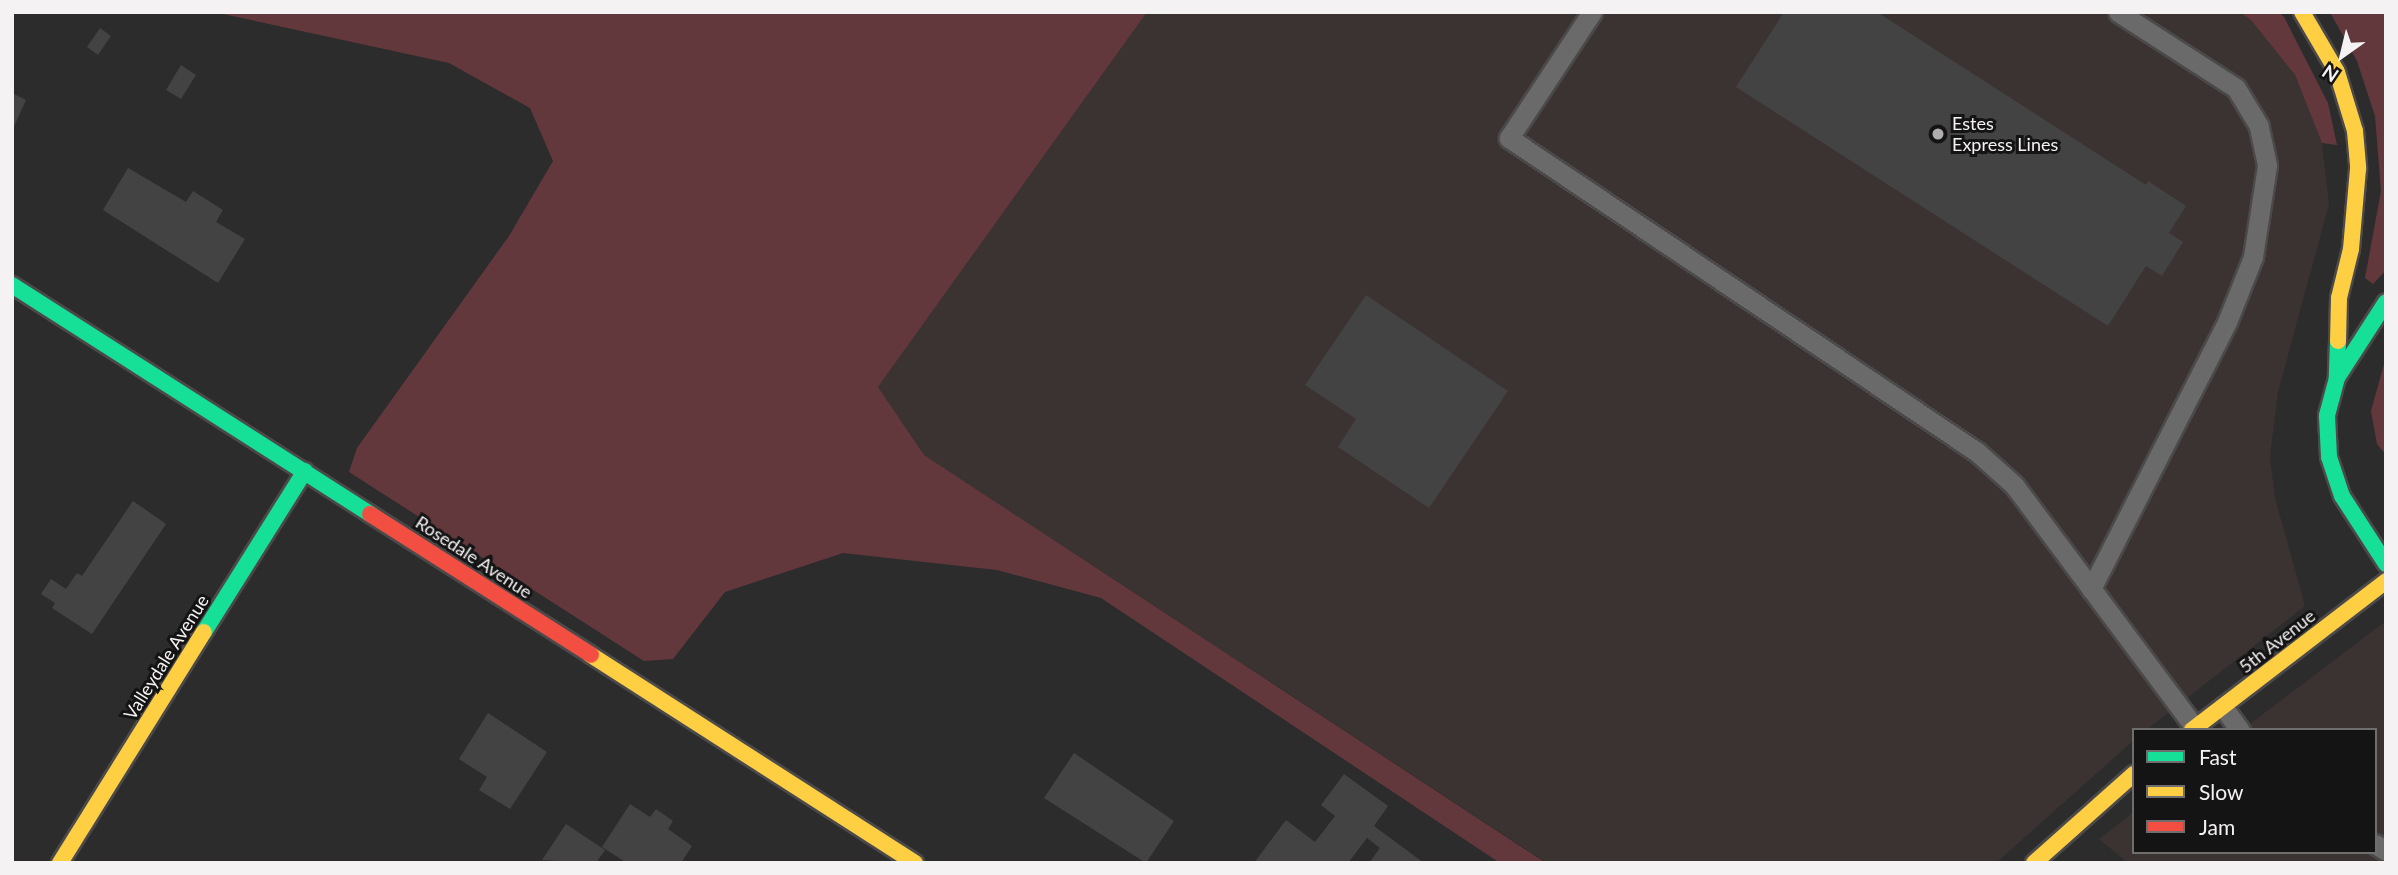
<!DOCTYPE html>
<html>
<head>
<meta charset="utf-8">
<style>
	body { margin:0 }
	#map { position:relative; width:2398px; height:875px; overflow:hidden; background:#2d2c2c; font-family:Lato,sans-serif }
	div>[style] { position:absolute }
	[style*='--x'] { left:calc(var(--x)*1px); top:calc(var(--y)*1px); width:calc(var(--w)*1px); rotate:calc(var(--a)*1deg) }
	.built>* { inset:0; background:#3b3232 }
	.green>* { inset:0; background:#63383c }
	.building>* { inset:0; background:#444343 }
	.roads { filter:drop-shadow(2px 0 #4b4949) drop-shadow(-2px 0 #4b4949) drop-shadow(0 2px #4b4949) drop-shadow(0 -2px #4b4949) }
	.lane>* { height:19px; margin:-9.5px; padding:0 9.5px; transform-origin:9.5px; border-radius:9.5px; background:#6b6a6a }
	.fast>* { height:16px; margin:-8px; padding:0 8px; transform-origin:8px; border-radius:8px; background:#16e098 }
	.slow>* { height:16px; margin:-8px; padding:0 8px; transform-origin:8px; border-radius:8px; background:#ffcf43 }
	.jam>* { height:16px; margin:-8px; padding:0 8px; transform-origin:8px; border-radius:8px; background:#f24e42 }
	.dots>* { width:19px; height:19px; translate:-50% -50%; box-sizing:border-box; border:4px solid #151414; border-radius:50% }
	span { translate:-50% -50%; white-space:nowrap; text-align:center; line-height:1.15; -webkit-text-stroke:6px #151414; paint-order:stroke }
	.poi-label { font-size:18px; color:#f5f2f3 }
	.left { translate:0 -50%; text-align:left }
	.street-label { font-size:18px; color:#f5f2f3 }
	.frame { position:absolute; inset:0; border:14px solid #f5f2f3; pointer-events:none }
	.legend { position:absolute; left:2132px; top:728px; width:245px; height:126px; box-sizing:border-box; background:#151414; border:2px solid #6f6d6d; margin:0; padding:9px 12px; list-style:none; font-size:21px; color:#f5f2f3 }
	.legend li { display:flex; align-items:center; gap:14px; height:35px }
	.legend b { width:35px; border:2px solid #6f6d6d }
	.north { position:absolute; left:2307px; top:21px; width:70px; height:70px; -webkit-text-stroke:5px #151414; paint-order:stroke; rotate:214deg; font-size:19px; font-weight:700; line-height:28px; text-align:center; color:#f5f2f3 }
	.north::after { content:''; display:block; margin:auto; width:24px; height:32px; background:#f5f2f3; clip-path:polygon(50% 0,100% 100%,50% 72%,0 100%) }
</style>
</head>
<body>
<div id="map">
	<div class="built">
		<div style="clip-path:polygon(1147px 12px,2239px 12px,2251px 20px,2295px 75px,2322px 143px,2329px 204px,2278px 392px,2270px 457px,2275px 498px,2305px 606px,2146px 730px,2134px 730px,2134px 740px,1996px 863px,1547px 863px,924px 455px,878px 387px)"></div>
		<div style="clip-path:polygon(2386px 621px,2386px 863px,2128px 863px,2099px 839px,2134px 812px,2134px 852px,2375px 852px,2375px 730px,2242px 730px)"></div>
	</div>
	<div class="green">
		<div style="clip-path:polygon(214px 12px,1147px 12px,878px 387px,924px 455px,1546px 863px,1500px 863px,1101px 598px,997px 570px,843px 553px,725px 592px,673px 659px,644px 661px,349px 472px,357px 448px,509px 236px,553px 161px,530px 108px,449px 63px)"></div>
		<div style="clip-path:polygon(2239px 12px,2279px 12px,2284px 17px,2328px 103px,2337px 145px,2322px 143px,2295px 75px,2251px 20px)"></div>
		<div style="clip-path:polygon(2330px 12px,2386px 12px,2386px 270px,2373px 284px,2365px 278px,2381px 191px,2375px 116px,2357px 61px)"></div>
		<div style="clip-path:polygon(2386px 357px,2386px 455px,2377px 444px,2371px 411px)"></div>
	</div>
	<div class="building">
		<div style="clip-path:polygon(1784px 12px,1877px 12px,2146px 185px,2148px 181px,2186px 206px,2169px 233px,2183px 242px,2162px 276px,2146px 266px,2108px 326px,1736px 87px)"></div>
		<div style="clip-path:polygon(100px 28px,111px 36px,98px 55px,87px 47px)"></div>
		<div style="clip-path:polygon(181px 65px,196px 75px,181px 99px,166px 90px)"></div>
		<div style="clip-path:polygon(12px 93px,26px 100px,12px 131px)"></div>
		<div style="clip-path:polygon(128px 168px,186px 202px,193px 191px,223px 210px,216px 222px,245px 239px,218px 283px,103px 210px)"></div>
		<div style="clip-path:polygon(1366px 295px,1508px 391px,1429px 508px,1338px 447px,1356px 419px,1305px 385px)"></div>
		<div style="clip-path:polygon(133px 501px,166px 524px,92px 634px,52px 608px,55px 603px,41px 594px,51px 579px,66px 589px,77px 573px,82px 576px)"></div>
		<div style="clip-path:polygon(488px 713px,547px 752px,510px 809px,479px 790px,487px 777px,459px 759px)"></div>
		<div style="clip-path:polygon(1074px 753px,1174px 821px,1146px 863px,1044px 798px)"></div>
		<div style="clip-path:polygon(1344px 774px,1388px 806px,1374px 826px,1424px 863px,1369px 863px,1380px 848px,1367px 838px,1348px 863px,1254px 863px,1286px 820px,1315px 842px,1335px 816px,1321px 805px)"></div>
		<div style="clip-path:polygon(630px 804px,650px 817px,656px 809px,673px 821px,668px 829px,692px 846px,681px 863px,627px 863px,602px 847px)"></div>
		<div style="clip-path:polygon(566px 824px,605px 850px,596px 863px,542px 860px)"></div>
	</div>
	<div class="roads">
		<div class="lane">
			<div style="--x:1592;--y:12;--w:151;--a:123.4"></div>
			<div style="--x:1509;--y:138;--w:564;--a:33.86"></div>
			<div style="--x:1977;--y:452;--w:50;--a:41.7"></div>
			<div style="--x:2014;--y:485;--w:303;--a:53.3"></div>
			<div style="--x:2091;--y:589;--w:300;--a:-63"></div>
			<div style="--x:2227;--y:322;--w:70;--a:-68.2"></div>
			<div style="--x:2253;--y:257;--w:93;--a:-81.3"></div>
			<div style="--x:2267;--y:165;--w:40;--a:-102"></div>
			<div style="--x:2259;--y:126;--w:44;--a:-121.2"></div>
			<div style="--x:2236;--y:88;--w:140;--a:-147.2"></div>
			<div style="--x:2223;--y:707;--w:29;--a:54"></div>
			<div style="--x:2375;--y:844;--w:13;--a:32"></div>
		</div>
		<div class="fast">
			<div style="--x:12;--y:285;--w:425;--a:32.6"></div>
			<div style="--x:2338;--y:341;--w:37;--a:92"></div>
			<div style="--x:2337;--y:378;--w:39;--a:105"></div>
			<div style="--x:2327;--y:416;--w:41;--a:87.2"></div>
			<div style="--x:2329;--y:457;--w:41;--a:71.6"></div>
			<div style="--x:2342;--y:496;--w:81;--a:57.1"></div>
			<div style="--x:2337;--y:378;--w:90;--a:-57.2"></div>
			<div style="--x:204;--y:632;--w:190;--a:-57.9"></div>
		</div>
		<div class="slow">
			<div style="--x:2302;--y:12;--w:69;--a:59.7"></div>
			<div style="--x:2337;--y:72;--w:62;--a:73"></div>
			<div style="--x:2355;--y:131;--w:38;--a:85"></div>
			<div style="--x:2358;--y:169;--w:80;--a:95"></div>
			<div style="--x:2351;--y:249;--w:50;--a:103.8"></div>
			<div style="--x:2339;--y:298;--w:43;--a:91.3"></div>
			<div style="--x:591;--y:655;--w:385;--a:32.7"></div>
			<div style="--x:2192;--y:730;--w:245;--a:-37.5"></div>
			<div style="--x:60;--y:863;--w:272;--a:-58.1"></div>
			<div style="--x:2034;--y:863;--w:134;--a:-41.7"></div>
		</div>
		<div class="jam">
			<div style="--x:370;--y:514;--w:262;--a:32.5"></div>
		</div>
	</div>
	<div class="dots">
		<div style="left:1938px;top:134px;background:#afadad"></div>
	</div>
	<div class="poi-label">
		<span class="left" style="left:1952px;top:134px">Estes<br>Express Lines</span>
	</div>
	<div class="street-label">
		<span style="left:474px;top:557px;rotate:33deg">Rosedale Avenue</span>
		<span style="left:2277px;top:641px;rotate:-38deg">5th Avenue</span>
		<span style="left:166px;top:657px;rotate:-58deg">Valleydale Avenue</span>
	</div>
	<div class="frame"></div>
	<ul class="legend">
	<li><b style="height:9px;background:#16e098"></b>Fast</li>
	<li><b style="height:9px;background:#ffcf43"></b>Slow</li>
	<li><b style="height:9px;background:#f24e42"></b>Jam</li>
	</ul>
	<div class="north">N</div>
</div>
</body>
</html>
